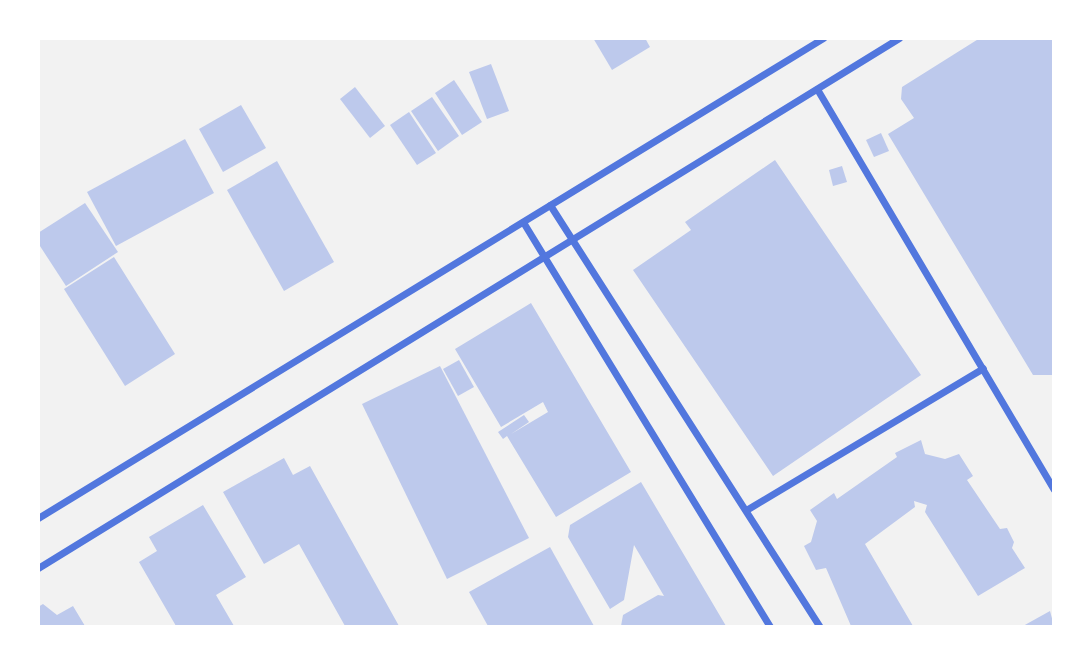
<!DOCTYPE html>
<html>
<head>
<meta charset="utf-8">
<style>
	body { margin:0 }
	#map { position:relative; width:1092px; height:665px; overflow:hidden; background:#f2f2f2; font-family:"Open Sans",sans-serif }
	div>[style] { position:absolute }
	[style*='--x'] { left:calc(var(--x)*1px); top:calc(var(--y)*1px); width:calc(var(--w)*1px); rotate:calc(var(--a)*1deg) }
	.building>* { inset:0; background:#bdc9ec }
	.minor>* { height:7px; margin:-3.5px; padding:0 3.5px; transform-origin:3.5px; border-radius:3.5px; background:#5277de }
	span { translate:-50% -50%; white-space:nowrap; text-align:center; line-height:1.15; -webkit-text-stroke:7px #fff; paint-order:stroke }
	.frame { position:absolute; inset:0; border:40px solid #fff; pointer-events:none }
</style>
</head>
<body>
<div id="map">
	<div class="building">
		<div style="clip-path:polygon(593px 38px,645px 38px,650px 47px,612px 70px)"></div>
		<div style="clip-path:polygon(980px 38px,1054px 38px,1054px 375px,1033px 375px,888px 134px,914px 118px,901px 99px,902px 87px)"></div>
		<div style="clip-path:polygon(491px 64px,509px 111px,487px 119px,469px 72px)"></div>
		<div style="clip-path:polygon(454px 80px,482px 122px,462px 135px,435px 93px)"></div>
		<div style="clip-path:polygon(355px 87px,385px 126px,370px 138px,340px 99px)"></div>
		<div style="clip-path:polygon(432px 97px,459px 136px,438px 151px,411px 111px)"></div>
		<div style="clip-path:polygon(241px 105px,266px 148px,223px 172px,199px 129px)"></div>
		<div style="clip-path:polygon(409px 112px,436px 153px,417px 165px,390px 125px)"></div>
		<div style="clip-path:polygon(881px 133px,889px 151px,874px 157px,866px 140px)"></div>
		<div style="clip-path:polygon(185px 139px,214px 193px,116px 246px,87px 192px)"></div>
		<div style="clip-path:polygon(775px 160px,921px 375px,773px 476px,633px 270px,691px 230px,685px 222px)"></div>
		<div style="clip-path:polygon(277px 161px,334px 262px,284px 291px,227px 190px)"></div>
		<div style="clip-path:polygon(842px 166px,847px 182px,833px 186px,829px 170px)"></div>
		<div style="clip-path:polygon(85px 203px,118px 252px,66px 286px,38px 243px,38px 233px)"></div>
		<div style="clip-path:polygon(114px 257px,175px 354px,125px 386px,64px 289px)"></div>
		<div style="clip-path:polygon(531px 303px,631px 472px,556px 517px,507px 436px,503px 439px,498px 432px,524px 415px,529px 422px,511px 434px,548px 412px,543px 402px,501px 427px,455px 349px)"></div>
		<div style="clip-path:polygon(459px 360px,474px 387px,458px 396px,443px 369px)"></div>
		<div style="clip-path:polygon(440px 366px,529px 538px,447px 579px,362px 404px)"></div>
		<div style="clip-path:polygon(921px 440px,925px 454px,945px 459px,959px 454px,973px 476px,967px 480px,1000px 529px,1007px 528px,1014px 542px,1012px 548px,1025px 568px,978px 596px,925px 512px,927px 505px,914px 501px,915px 507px,865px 544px,913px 626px,851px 626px,826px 568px,816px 570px,804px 546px,811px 542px,817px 521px,810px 510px,834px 493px,837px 499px,897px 457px,895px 453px)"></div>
		<div style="clip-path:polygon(284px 458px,293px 475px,310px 466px,399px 626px,345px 626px,299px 544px,264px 564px,223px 492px)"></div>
		<div style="clip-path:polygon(641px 482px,726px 626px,621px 626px,623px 615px,658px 595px,664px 596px,634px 545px,624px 600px,610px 609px,568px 537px,570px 525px)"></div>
		<div style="clip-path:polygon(203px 505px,246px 577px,216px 595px,234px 626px,176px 626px,139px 562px,157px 551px,149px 537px)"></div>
		<div style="clip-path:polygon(550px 547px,594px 626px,488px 626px,469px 592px)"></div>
		<div style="clip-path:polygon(43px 604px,57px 615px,73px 606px,85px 626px,38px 626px,38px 607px)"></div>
		<div style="clip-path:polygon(1050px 611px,1054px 626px,1023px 626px)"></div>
	</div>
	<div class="minor">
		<div style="--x:817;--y:89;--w:465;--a:59.4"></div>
		<div style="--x:550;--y:205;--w:500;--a:57.4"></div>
		<div style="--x:523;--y:222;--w:474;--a:58.6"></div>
		<div style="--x:746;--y:510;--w:276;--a:-30.9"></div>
		<div style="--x:38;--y:518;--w:920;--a:-31.44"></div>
		<div style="--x:38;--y:568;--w:1011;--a:-31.61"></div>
	</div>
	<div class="frame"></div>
</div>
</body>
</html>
